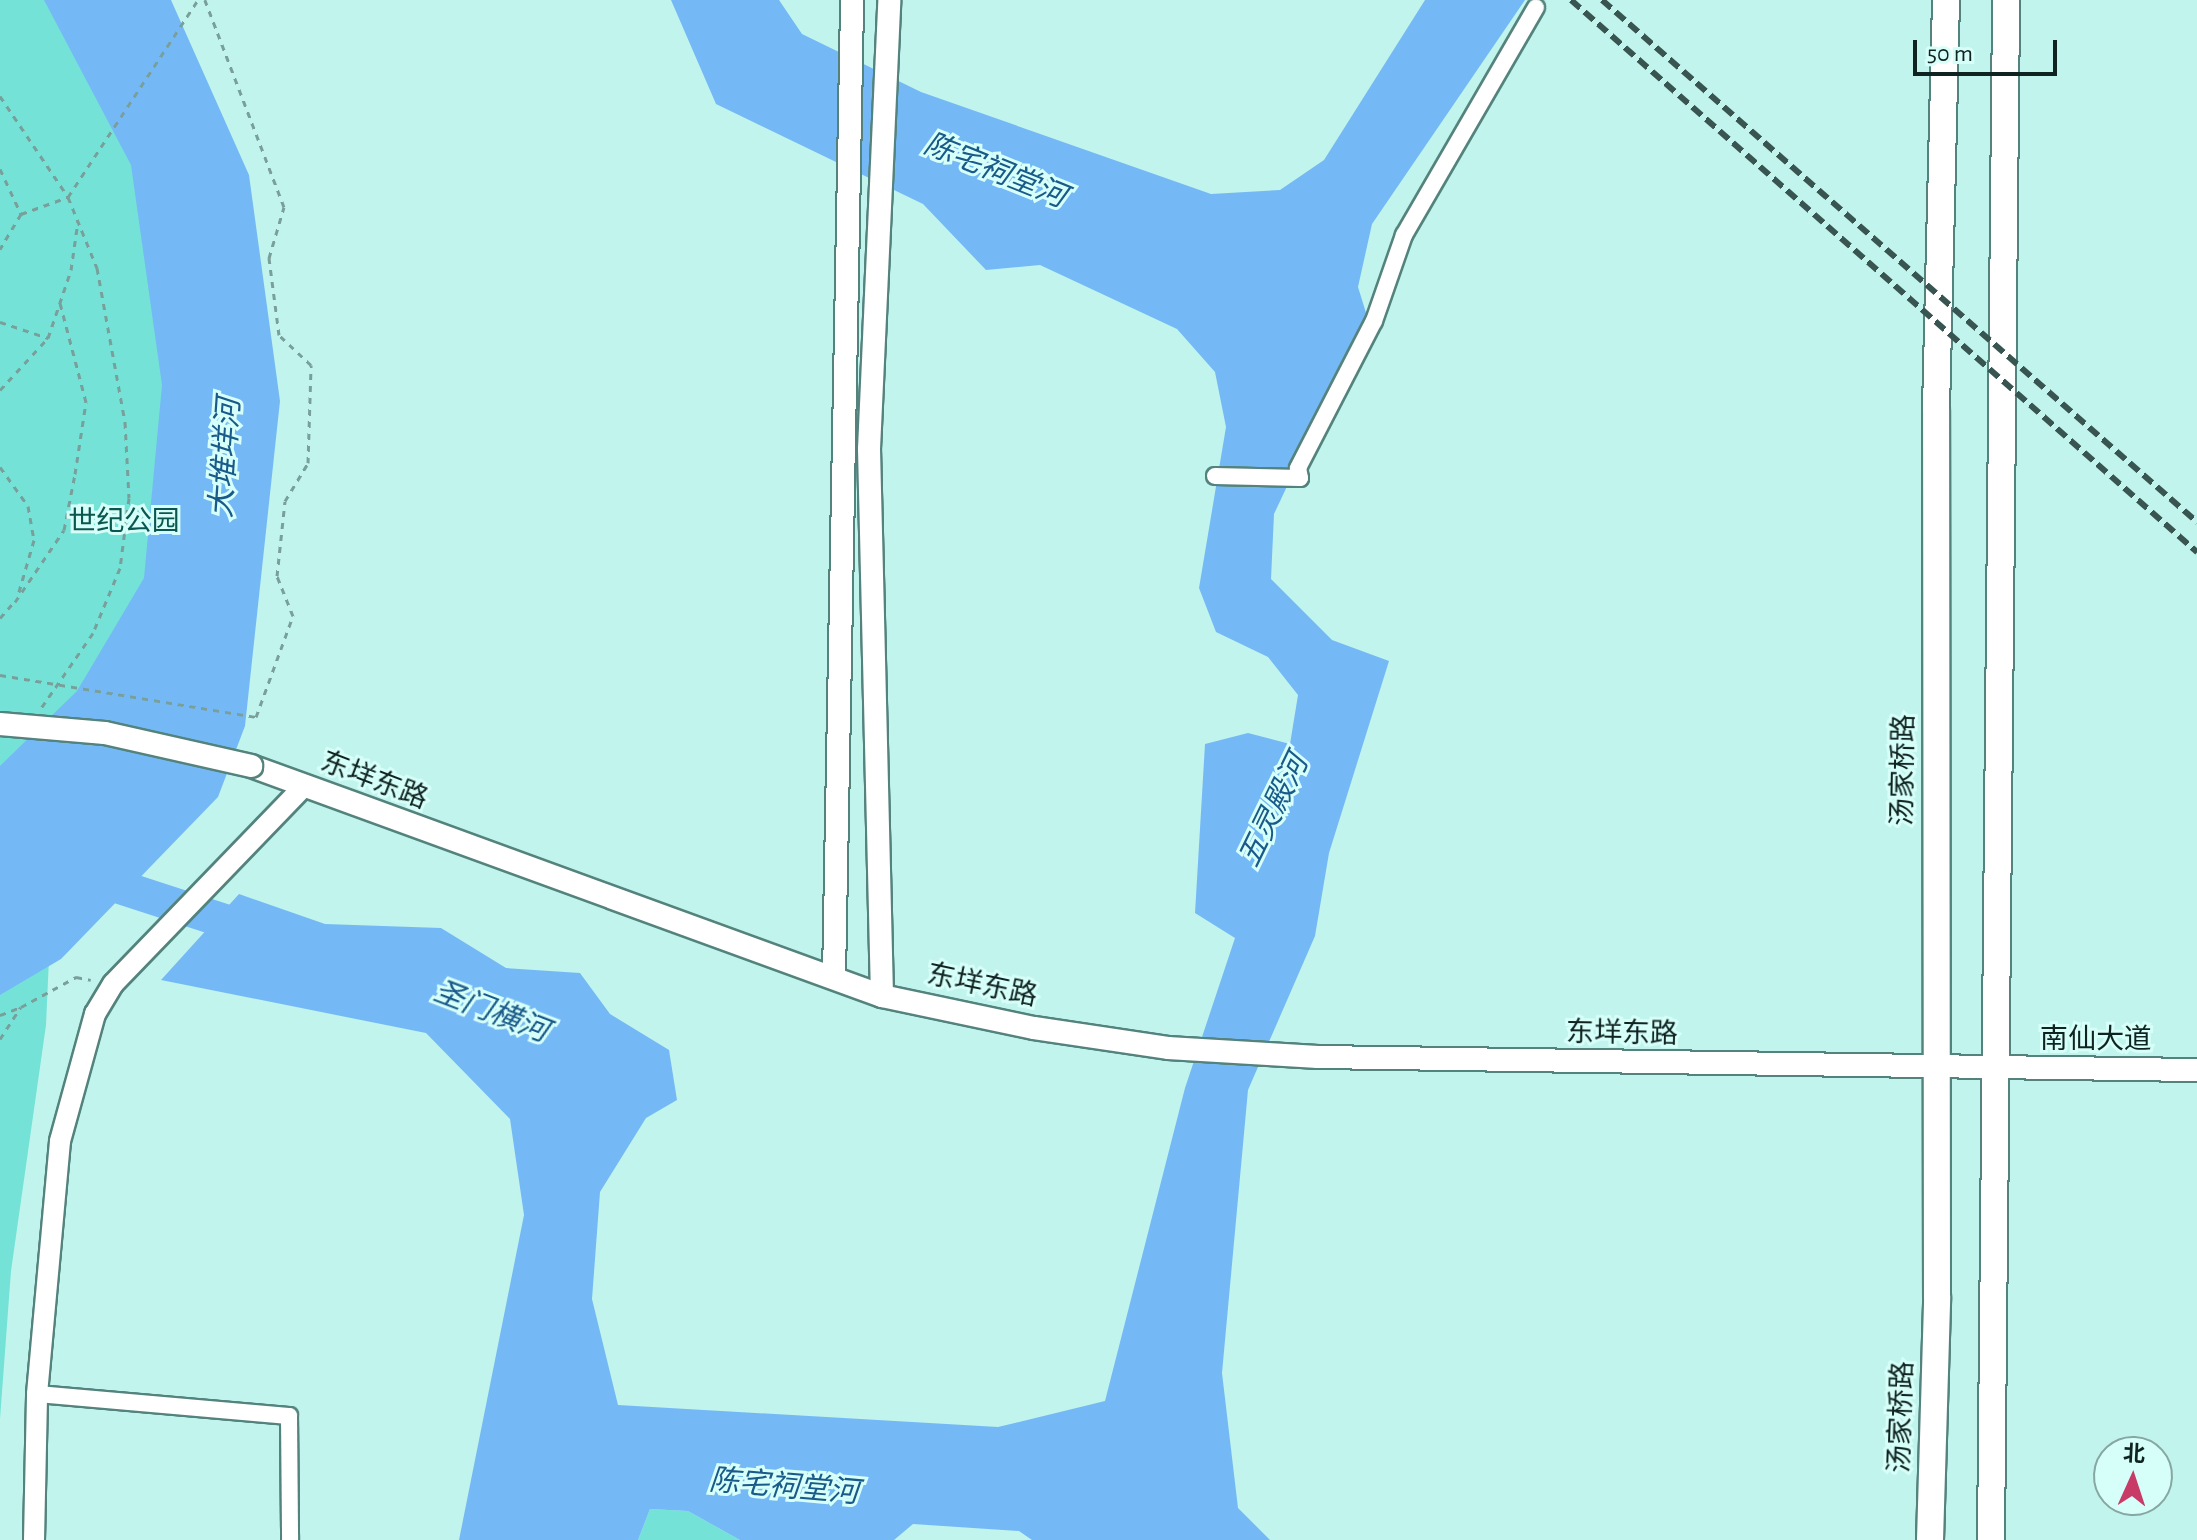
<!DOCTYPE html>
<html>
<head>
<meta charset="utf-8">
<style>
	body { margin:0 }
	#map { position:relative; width:2197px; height:1540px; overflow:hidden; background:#c1f4ed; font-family:"Alegreya Sans","Noto Sans SC",sans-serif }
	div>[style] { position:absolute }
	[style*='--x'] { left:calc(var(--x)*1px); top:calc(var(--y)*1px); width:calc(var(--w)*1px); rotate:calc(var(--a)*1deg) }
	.green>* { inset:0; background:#74e2d6 }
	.water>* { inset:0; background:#74b9f5 }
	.river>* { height:34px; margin:-17px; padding:0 17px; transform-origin:17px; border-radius:17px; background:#74b9f5 }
	.path>* { height:3px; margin-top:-1.5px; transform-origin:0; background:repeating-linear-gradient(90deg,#799f9a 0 6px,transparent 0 12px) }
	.roads { filter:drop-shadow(2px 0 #54837d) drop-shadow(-2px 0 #54837d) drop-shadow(0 2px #54837d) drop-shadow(0 -2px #54837d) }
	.minor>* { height:16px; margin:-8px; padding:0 8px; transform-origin:8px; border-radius:8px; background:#fff }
	.tertiary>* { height:20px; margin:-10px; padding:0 10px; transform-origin:10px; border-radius:10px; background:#fff }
	.secondary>* { height:22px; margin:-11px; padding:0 11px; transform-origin:11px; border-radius:11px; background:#fff }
	.primary>* { height:26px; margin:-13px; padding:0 13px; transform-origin:13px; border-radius:13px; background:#fff }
	.rail>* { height:6px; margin-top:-3px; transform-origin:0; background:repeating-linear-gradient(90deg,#395551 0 12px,transparent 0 18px) }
	.bridges { filter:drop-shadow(2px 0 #54837d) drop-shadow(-2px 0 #54837d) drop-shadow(0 2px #54837d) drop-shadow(0 -2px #54837d) }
	.secondary-bridge>* { height:22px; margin:-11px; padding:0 11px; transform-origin:11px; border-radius:11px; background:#fff }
	span { translate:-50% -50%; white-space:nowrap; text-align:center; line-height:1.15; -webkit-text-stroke:6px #d7fff9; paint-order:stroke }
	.park-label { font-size:28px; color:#0c5650 }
	.street-label { font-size:28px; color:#0f2321 }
	.water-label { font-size:30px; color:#1a5a8a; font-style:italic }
	.north { position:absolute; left:2093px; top:1436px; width:80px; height:80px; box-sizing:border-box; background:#d7fff9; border:2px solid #87a7a3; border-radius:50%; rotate:3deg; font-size:22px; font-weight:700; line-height:32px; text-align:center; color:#0f2321 }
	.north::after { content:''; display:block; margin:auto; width:28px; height:36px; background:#c93b67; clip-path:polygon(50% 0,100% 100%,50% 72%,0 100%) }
	.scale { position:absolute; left:1913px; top:40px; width:144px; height:36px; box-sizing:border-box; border:4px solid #0f2321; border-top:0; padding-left:10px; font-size:24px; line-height:28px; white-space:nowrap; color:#0f2321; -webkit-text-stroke:6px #d7fff9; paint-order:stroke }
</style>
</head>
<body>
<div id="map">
	<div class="green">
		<div style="clip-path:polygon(0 0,167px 0,251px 553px,51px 914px,46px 1025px,11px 1271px,0 1419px)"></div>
		<div style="clip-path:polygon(650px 1509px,688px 1511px,740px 1540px,638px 1540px)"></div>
	</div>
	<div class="water">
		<div style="clip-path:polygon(44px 0,171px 0,249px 175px,280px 401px,245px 726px,218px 797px,61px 959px,0 995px,0 766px,77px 691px,144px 578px,162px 385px,131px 165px)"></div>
		<div style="clip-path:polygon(671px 0,779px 0,802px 34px,921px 92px,1211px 194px,1280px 190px,1324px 160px,1425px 0,1525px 0,1372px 224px,1358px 287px,1367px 316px,1274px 514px,1271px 579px,1332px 640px,1389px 661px,1329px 853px,1315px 936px,1248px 1090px,1222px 1373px,1238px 1508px,1270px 1540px,1032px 1540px,1019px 1531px,913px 1524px,894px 1540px,740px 1540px,688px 1511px,650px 1509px,638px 1540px,459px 1540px,524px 1215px,510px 1119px,426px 1033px,161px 980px,239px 894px,325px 924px,441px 928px,506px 968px,580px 973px,610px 1014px,669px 1050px,677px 1100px,646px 1118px,600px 1192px,592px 1299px,618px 1405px,998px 1427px,1105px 1401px,1185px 1088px,1235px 938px,1195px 913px,1205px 744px,1248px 733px,1290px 744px,1298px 695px,1268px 657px,1216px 632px,1199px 588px,1226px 427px,1215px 372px,1177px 329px,1040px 265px,986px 270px,923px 204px,716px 104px)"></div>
	</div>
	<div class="river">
		<div style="--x:83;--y:875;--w:187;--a:18"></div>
	</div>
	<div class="path">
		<div style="--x:0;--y:96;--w:122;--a:56"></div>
		<div style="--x:68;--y:197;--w:77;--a:67.8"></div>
		<div style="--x:97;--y:268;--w:157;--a:79.7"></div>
		<div style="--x:125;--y:422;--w:76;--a:87"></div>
		<div style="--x:129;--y:498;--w:71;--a:97.3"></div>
		<div style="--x:120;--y:568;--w:70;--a:112.6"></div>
		<div style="--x:93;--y:633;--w:91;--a:124.7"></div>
		<div style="--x:0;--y:169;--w:50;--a:65"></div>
		<div style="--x:21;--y:214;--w:41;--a:121"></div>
		<div style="--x:21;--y:214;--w:50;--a:-19.9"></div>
		<div style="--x:68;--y:197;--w:236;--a:-56.6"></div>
		<div style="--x:0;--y:322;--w:51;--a:18.4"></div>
		<div style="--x:0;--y:390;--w:71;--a:-47.3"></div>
		<div style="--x:48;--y:338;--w:72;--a:-71.3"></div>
		<div style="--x:71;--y:270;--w:49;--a:-81.9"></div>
		<div style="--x:0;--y:467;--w:48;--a:54.3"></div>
		<div style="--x:28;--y:506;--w:35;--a:80"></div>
		<div style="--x:34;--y:540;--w:57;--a:106.2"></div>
		<div style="--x:15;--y:602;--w:87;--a:-55.8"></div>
		<div style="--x:64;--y:530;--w:57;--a:-78.9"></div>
		<div style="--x:75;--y:474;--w:73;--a:-81.3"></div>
		<div style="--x:86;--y:402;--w:102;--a:-104.7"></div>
		<div style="--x:0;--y:618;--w:23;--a:-49"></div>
		<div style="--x:0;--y:675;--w:259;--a:9.3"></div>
		<div style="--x:256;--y:717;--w:108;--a:-69.9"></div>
		<div style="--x:293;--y:616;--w:43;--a:-111.8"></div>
		<div style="--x:277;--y:576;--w:75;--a:-83.9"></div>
		<div style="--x:285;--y:501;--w:44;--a:-58.8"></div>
		<div style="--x:308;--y:463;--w:98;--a:-88.2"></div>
		<div style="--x:311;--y:365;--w:44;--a:-136.8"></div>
		<div style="--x:279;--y:335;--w:78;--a:-97.4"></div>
		<div style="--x:269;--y:258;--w:53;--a:-73.6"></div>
		<div style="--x:284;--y:207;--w:222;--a:-110.9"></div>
		<div style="--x:0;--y:1015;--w:22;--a:-21"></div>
		<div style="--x:0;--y:1039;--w:38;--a:-57"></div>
		<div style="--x:21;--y:1007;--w:63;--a:-28.6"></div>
		<div style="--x:76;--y:977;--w:15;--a:11"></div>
	</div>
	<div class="roads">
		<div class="minor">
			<div style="--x:1215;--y:476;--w:85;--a:1.3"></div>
			<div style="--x:1300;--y:478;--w:10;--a:-101"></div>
			<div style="--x:1298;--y:468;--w:165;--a:-62.7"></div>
			<div style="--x:1374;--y:321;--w:91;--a:-70.8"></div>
			<div style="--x:1404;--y:235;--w:263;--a:-59.9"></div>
			<div style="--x:37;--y:1394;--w:253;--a:5"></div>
			<div style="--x:289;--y:1416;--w:124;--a:89.5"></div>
		</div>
		<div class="tertiary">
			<div style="--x:34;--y:1540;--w:146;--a:-88.8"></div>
			<div style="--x:37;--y:1394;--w:254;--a:-84.8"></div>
			<div style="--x:60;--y:1141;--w:132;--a:-74.6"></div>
			<div style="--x:95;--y:1014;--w:35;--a:-59"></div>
			<div style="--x:113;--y:984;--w:274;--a:-46"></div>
		</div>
		<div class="secondary">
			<div style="--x:251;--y:766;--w:672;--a:20.03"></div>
			<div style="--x:882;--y:996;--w:155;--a:11.9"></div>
			<div style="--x:1034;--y:1028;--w:135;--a:8.5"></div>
			<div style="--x:1168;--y:1048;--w:150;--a:3.4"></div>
			<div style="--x:1318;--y:1057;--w:879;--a:0.85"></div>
			<div style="--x:834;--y:977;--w:977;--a:-88.94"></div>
			<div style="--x:882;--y:996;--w:547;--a:-91.36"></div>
			<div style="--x:869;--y:449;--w:449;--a:-87.4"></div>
		</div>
		<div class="primary">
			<div style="--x:1930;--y:1540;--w:243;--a:-88.3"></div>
			<div style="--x:1937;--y:1297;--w:888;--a:-90.06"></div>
			<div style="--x:1936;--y:409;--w:409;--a:-88.6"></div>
			<div style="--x:1991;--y:1540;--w:1540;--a:-89.44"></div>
		</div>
	</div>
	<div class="rail">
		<div style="--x:1571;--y:0;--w:835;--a:41.41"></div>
		<div style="--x:1602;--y:0;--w:792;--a:41.26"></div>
	</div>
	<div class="bridges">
		<div class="secondary-bridge">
			<div style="--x:0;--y:724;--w:105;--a:4.9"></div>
			<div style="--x:105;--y:733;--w:150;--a:12.7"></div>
		</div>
	</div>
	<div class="park-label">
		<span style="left:124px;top:522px">世纪公园</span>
	</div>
	<div class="street-label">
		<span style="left:1904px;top:770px;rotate:-89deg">汤家桥路</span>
		<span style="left:374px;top:781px;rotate:21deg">东垟东路</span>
		<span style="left:982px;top:986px;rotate:12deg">东垟东路</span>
		<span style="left:1622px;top:1034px;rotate:1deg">东垟东路</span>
		<span style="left:2096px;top:1040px">南仙大道</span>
		<span style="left:1902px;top:1417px;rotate:-88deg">汤家桥路</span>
	</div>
	<div class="water-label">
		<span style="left:995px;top:171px;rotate:22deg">陈宅祠堂河</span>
		<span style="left:226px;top:458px;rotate:-86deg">大堆垟河</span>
		<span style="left:1274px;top:811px;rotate:-64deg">五灵殿河</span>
		<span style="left:491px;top:1012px;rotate:21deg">圣门横河</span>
		<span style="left:784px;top:1487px;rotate:5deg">陈宅祠堂河</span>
	</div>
	<div class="north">北</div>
	<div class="scale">50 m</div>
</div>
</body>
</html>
